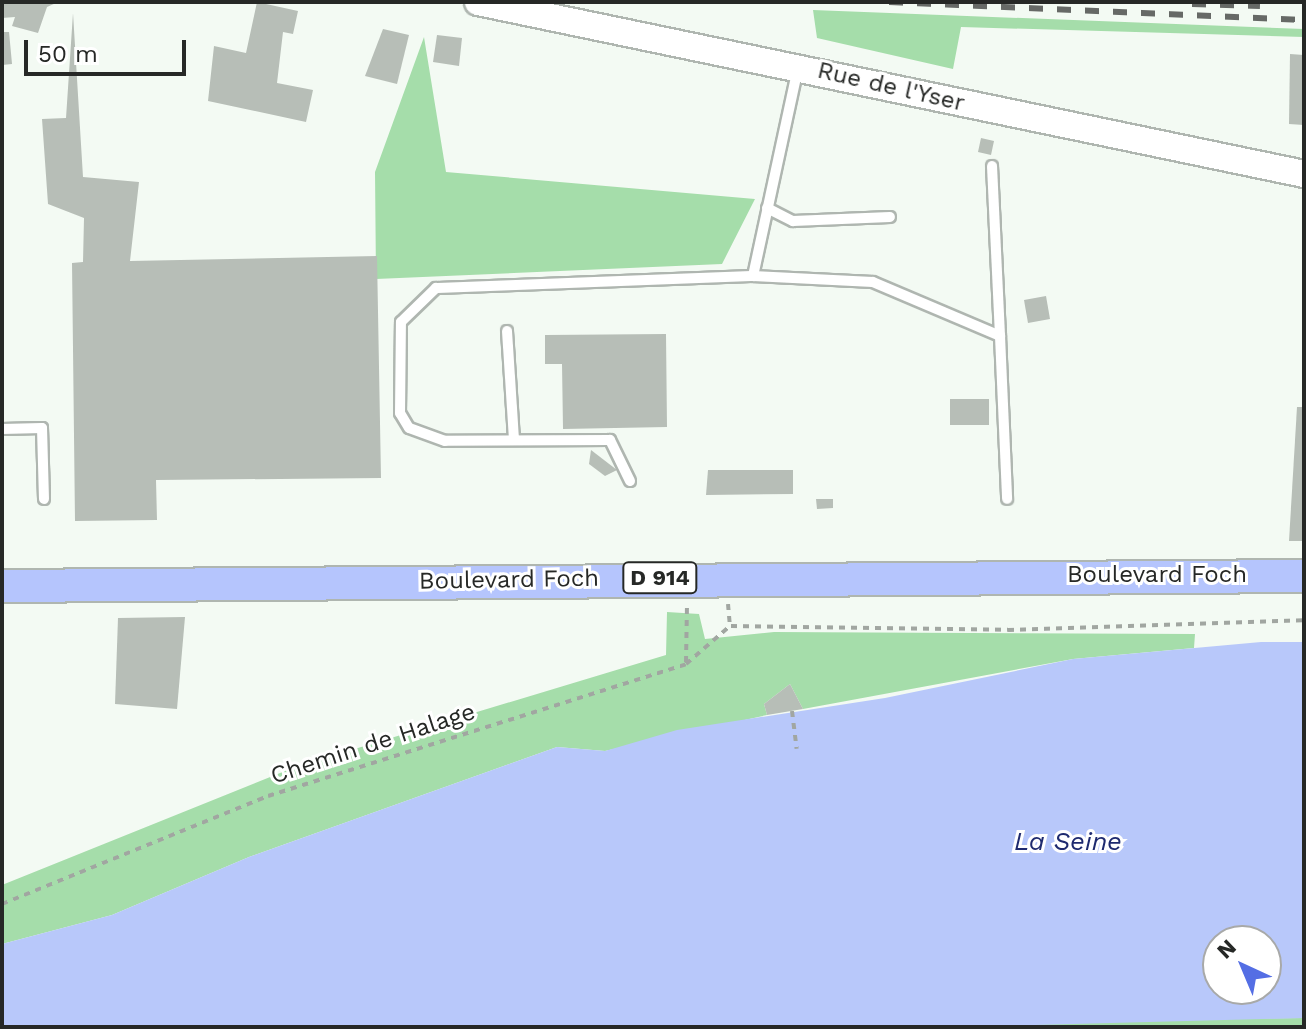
<!DOCTYPE html>
<html>
<head>
<meta charset="utf-8">
<style>
	body { margin:0 }
	#map { position:relative; width:1306px; height:1029px; overflow:hidden; background:#f3faf3; font-family:"Work Sans",sans-serif }
	div>[style] { position:absolute }
	[style*='--x'] { left:calc(var(--x)*1px); top:calc(var(--y)*1px); width:calc(var(--w)*1px); rotate:calc(var(--a)*1deg) }
	.green>* { inset:0; background:#a5ddaa }
	.water>* { inset:0; background:#b8c8fa }
	.building>* { inset:0; background:#b7beb7 }
	.path>* { height:4px; margin-top:-2px; transform-origin:0; background:repeating-linear-gradient(90deg,#a1a6a1 0 6px,transparent 0 12px) }
	.roads { filter:drop-shadow(2px 0 #afb6b0) drop-shadow(-2px 0 #afb6b0) drop-shadow(0 2px #afb6b0) drop-shadow(0 -2px #afb6b0) }
	.service>* { height:10px; margin:-5px; padding:0 5px; transform-origin:5px; border-radius:5px; background:#fff }
	.tertiary>* { height:26px; margin:-13px; padding:0 13px; transform-origin:13px; border-radius:13px; background:#fff }
	.primary>* { height:32px; margin:-16px; padding:0 16px; transform-origin:16px; border-radius:16px; background:#b5c5fd }
	.rail>* { height:6px; margin-top:-3px; transform-origin:0; background:repeating-linear-gradient(90deg,#666966 0 14px,transparent 0 28px) }
	span { translate:-50% -50%; white-space:nowrap; text-align:center; line-height:1.15; -webkit-text-stroke:6px #fff; paint-order:stroke }
	.shield-label span { padding:2px 6px; background:#fff; border:2px solid; border-radius:6px; -webkit-text-stroke-width:0 }
	.shield-label { font-size:22px; color:#262826; font-weight:700 }
	.street-label { font-size:24px; color:#262826 }
	.water-label { font-size:26px; color:#1e2a6f; font-style:italic }
	.frame { position:absolute; inset:0; border:4px solid #262826; pointer-events:none }
	.north { position:absolute; left:1202px; top:925px; width:80px; height:80px; box-sizing:border-box; background:#fff; border:2px solid #a8a9a8; border-radius:50%; rotate:316deg; font-size:22px; font-weight:700; line-height:32px; text-align:center; color:#262826 }
	.north::after { content:''; display:block; margin:auto; width:28px; height:36px; background:#546ee4; clip-path:polygon(50% 0,100% 100%,50% 72%,0 100%) }
	.scale { position:absolute; left:24px; top:40px; width:162px; height:36px; box-sizing:border-box; border:4px solid #262826; border-top:0; padding-left:10px; font-size:24px; line-height:28px; white-space:nowrap; color:#262826; -webkit-text-stroke:6px #fff; paint-order:stroke }
</style>
</head>
<body>
<div id="map">
	<div class="green">
		<div style="clip-path:polygon(813px 10px,1304px 29px,1304px 37px,961px 27px,953px 69px,817px 38px)"></div>
		<div style="clip-path:polygon(424px 37px,446px 172px,755px 199px,722px 264px,376px 279px,375px 172px)"></div>
		<div style="clip-path:polygon(667px 612px,699px 614px,705px 639px,774px 632px,1195px 634px,1194px 648px,1073px 659px,803px 709px,790px 684px,764px 704px,767px 715px,605px 751px,557px 747px,249px 857px,112px 915px,2px 944px,2px 885px,295px 767px,666px 655px)"></div>
		<div style="clip-path:polygon(1304px 1018px,1304px 1027px,956px 1027px,1161px 1019px)"></div>
	</div>
	<div class="water">
		<div style="clip-path:polygon(evenodd,1261px 642px,1304px 642px,1304px 1018px,956px 1027px,2px 1027px,2px 944px,112px 915px,249px 857px,557px 747px,605px 751px,677px 730px,885px 698px,1073px 659px,1261px 642px,1218px 941px,1266px 941px,1266px 989px,1218px 989px,1218px 941px)"></div>
	</div>
	<div class="building">
		<div style="clip-path:polygon(2px 2px,51px 2px,56px 3px,47px 7px,38px 33px,12px 26px,15px 17px,2px 18px)"></div>
		<div style="clip-path:polygon(257px 2px,298px 11px,293px 34px,283px 32px,277px 83px,313px 90px,306px 122px,208px 101px,214px 46px,246px 53px)"></div>
		<div style="clip-path:polygon(73px 13px,83px 177px,139px 182px,130px 261px,377px 256px,381px 478px,156px 480px,157px 520px,75px 521px,72px 263px,83px 262px,84px 218px,48px 204px,42px 119px,66px 118px)"></div>
		<div style="clip-path:polygon(383px 29px,409px 35px,397px 84px,365px 76px)"></div>
		<div style="clip-path:polygon(2px 32px,9px 32px,12px 64px,2px 65px)"></div>
		<div style="clip-path:polygon(437px 35px,462px 38px,459px 66px,433px 62px)"></div>
		<div style="clip-path:polygon(1290px 54px,1304px 55px,1304px 125px,1289px 124px)"></div>
		<div style="clip-path:polygon(981px 138px,994px 141px,991px 155px,978px 152px)"></div>
		<div style="clip-path:polygon(1046px 296px,1050px 319px,1028px 323px,1024px 300px)"></div>
		<div style="clip-path:polygon(666px 334px,667px 427px,563px 429px,562px 364px,545px 364px,545px 335px)"></div>
		<div style="clip-path:polygon(950px 399px,989px 399px,989px 425px,950px 425px)"></div>
		<div style="clip-path:polygon(1297px 407px,1304px 407px,1304px 541px,1289px 541px)"></div>
		<div style="clip-path:polygon(591px 450px,617px 470px,605px 476px,589px 464px)"></div>
		<div style="clip-path:polygon(708px 470px,793px 470px,793px 494px,706px 495px)"></div>
		<div style="clip-path:polygon(816px 499px,833px 499px,833px 508px,817px 509px)"></div>
		<div style="clip-path:polygon(185px 617px,177px 709px,115px 704px,118px 618px)"></div>
		<div style="clip-path:polygon(790px 684px,803px 709px,767px 715px,764px 704px)"></div>
	</div>
	<div class="path">
		<div style="--x:728;--y:604;--w:22;--a:85"></div>
		<div style="--x:731;--y:626;--w:277;--a:0.8"></div>
		<div style="--x:1008;--y:630;--w:296;--a:-1.9"></div>
		<div style="--x:686;--y:662;--w:55;--a:-89"></div>
		<div style="--x:792;--y:711;--w:38;--a:83"></div>
		<div style="--x:2;--y:904;--w:287;--a:-22.1"></div>
		<div style="--x:268;--y:796;--w:438;--a:-17.5"></div>
		<div style="--x:686;--y:664;--w:58;--a:-40.8"></div>
	</div>
	<div class="roads">
		<div class="service">
			<div style="--x:992;--y:166;--w:170;--a:87.3"></div>
			<div style="--x:767;--y:208;--w:29;--a:27"></div>
			<div style="--x:793;--y:221;--w:97;--a:-2.4"></div>
			<div style="--x:753;--y:276;--w:120;--a:2.9"></div>
			<div style="--x:873;--y:282;--w:138;--a:23"></div>
			<div style="--x:1000;--y:336;--w:163;--a:87.5"></div>
			<div style="--x:507;--y:331;--w:109;--a:86.3"></div>
			<div style="--x:2;--y:429;--w:40;--a:-1.4"></div>
			<div style="--x:42;--y:428;--w:71;--a:88.4"></div>
			<div style="--x:630;--y:481;--w:46;--a:-116"></div>
			<div style="--x:610;--y:440;--w:165;--a:179.7"></div>
			<div style="--x:445;--y:441;--w:38;--a:-160"></div>
			<div style="--x:409;--y:428;--w:17;--a:-121"></div>
			<div style="--x:400;--y:413;--w:91;--a:-89.4"></div>
			<div style="--x:401;--y:322;--w:49;--a:-44.2"></div>
			<div style="--x:436;--y:288;--w:317;--a:-2.2"></div>
			<div style="--x:753;--y:276;--w:213;--a:-77.8"></div>
		</div>
		<div class="tertiary">
			<div style="--x:478;--y:2;--w:844;--a:11.76"></div>
		</div>
		<div class="primary">
			<div style="--x:2;--y:586;--w:1302;--a:-0.44"></div>
		</div>
	</div>
	<div class="rail">
		<div style="--x:889;--y:2;--w:415;--a:2.5"></div>
		<div style="--x:1192;--y:4;--w:68;--a:1.7"></div>
	</div>
	<div class="shield-label">
		<span style="left:660px;top:578px">D 914</span>
	</div>
	<div class="street-label">
		<span style="left:891px;top:87px;rotate:13deg">Rue de l'Yser</span>
		<span style="left:1157px;top:575px">Boulevard Foch</span>
		<span style="left:509px;top:580px;rotate:-1deg">Boulevard Foch</span>
		<span style="left:373px;top:744px;rotate:-18deg">Chemin de Halage</span>
	</div>
	<div class="water-label">
		<span style="left:1068px;top:842px">La Seine</span>
	</div>
	<div class="frame"></div>
	<div class="north">N</div>
	<div class="scale">50 m</div>
</div>
</body>
</html>
